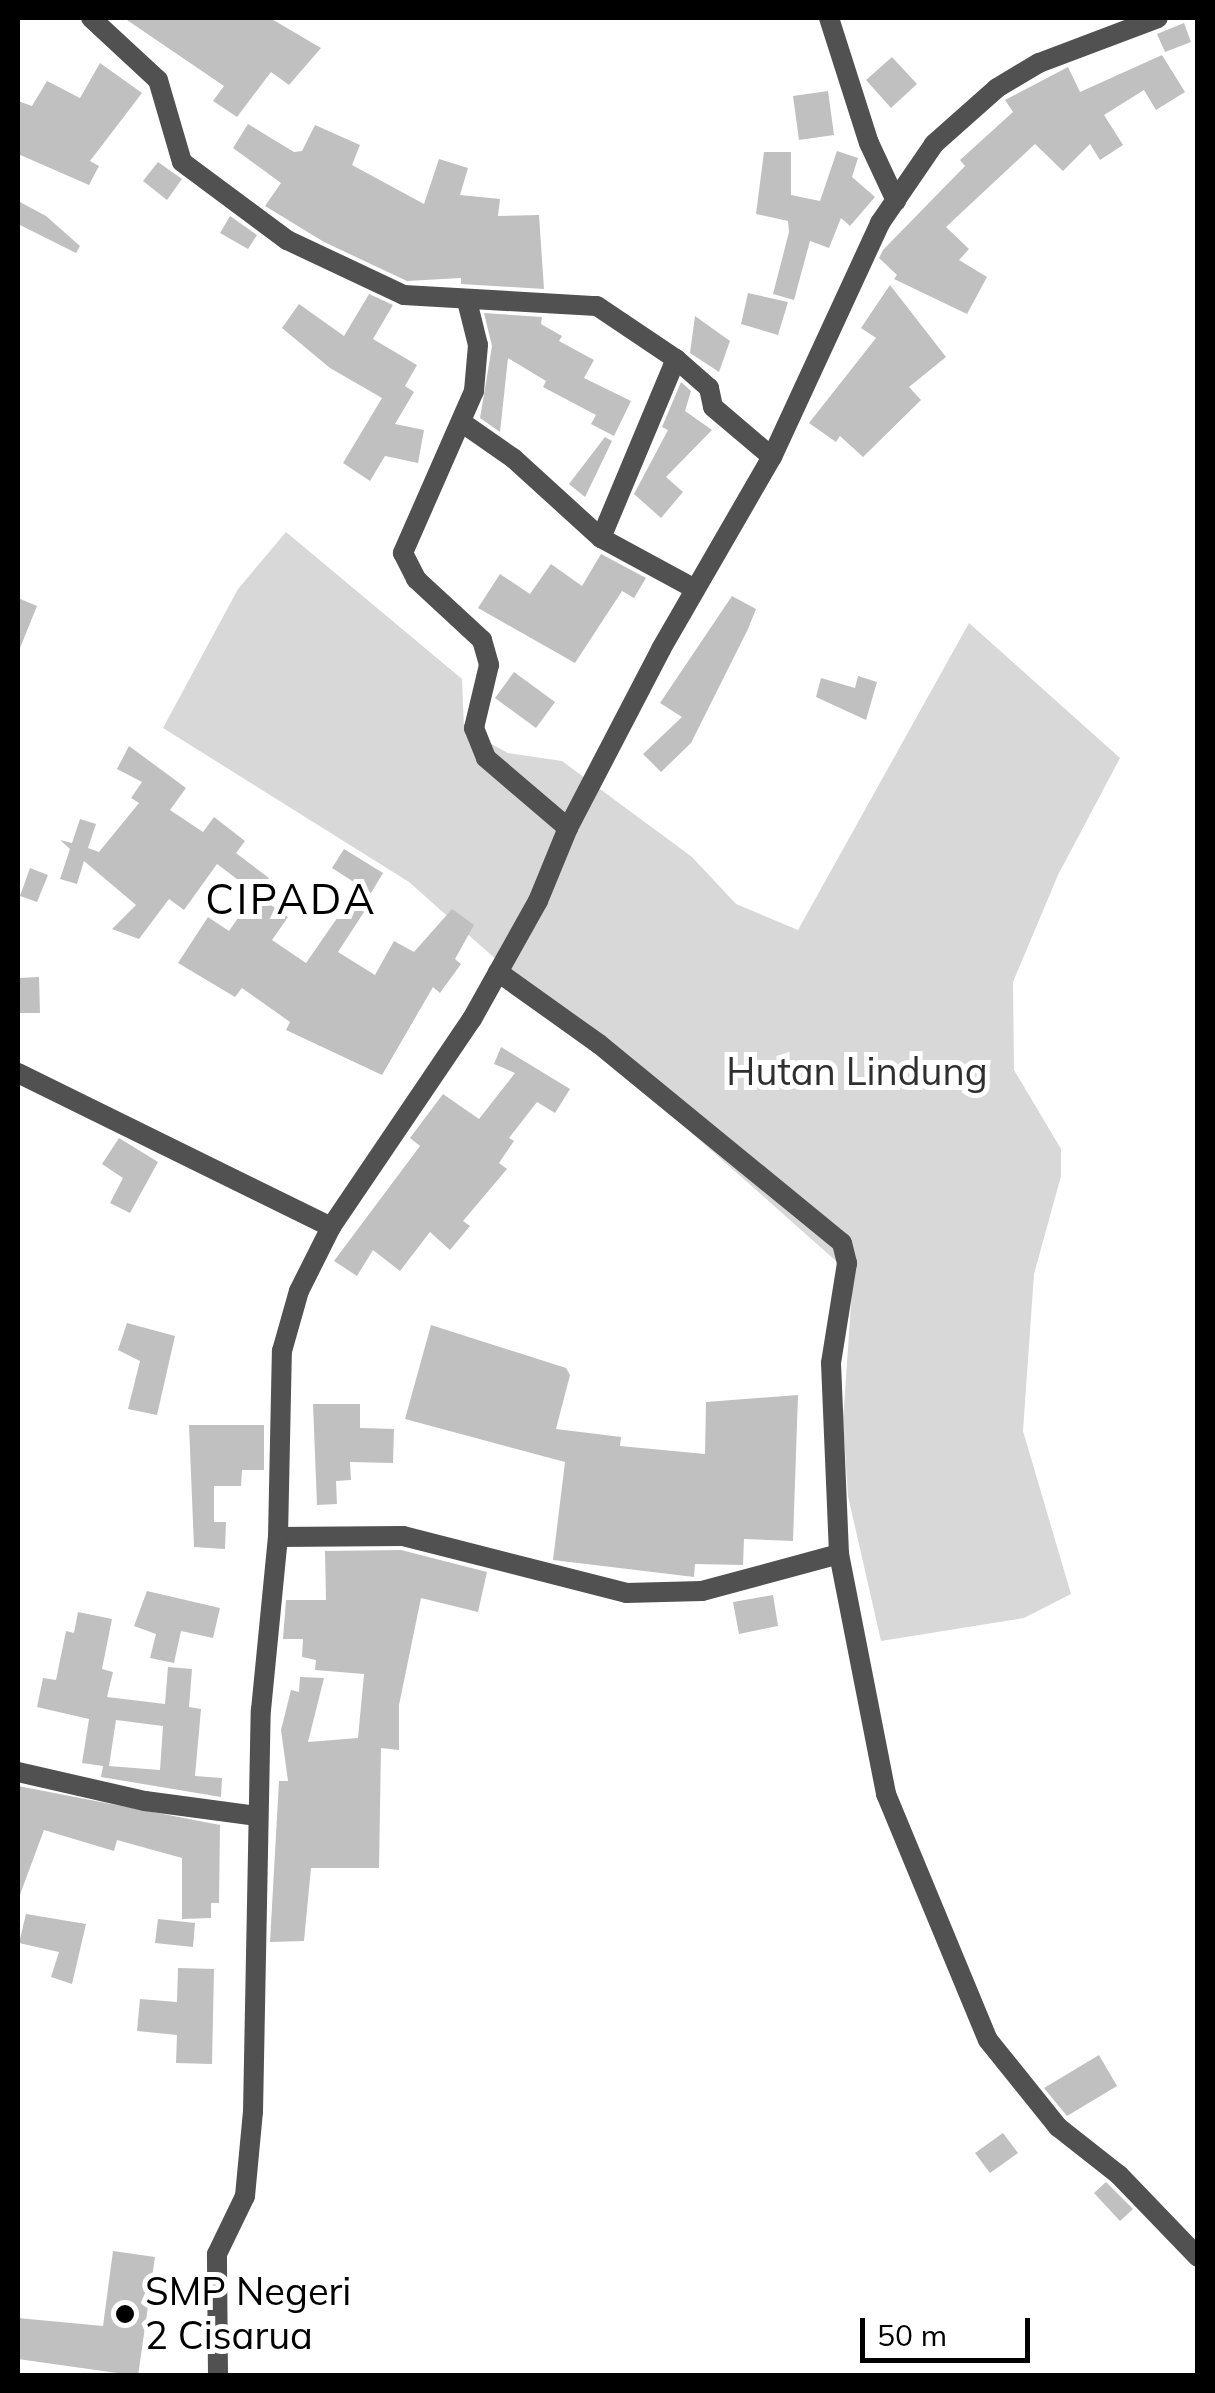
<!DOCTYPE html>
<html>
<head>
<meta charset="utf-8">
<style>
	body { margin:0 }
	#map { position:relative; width:1215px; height:2393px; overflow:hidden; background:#fff; font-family:Mulish,sans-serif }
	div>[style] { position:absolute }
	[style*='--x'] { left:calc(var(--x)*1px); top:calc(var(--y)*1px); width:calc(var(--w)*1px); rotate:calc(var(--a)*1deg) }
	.green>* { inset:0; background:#d8d8d8 }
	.building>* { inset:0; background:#c0c0c0 }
	.street>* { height:20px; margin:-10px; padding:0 10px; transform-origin:10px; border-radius:10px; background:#515151 }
	.dots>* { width:28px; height:28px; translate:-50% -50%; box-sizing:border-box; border:5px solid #fff; border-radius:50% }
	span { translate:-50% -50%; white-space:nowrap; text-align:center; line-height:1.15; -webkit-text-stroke:10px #fff; paint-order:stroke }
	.park-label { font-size:38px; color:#2f2f2f }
	.poi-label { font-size:38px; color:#000 }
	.left { translate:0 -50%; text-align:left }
	.quarter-label { font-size:42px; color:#000; letter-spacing:2.5px }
	.frame { position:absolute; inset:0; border:20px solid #000; pointer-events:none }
	.scale { position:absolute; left:860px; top:2318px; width:170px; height:45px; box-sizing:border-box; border:5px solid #000; border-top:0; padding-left:12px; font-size:30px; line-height:35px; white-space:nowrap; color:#000; -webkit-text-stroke:8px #fff; paint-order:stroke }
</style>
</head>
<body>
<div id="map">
	<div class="green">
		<div style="clip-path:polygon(286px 532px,462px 679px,464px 729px,508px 753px,562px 761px,692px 857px,736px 904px,798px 930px,969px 623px,1120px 758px,1058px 875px,1013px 982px,1014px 1070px,1061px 1149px,1061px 1176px,1034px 1274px,1023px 1431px,1071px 1594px,1024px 1618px,881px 1641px,848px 1496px,843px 1420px,853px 1276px,409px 882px,163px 728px,238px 589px)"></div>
	</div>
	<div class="building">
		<div style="clip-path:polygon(124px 18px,270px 18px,321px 48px,289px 85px,271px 72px,237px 117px,213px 101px,224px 86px)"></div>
		<div style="clip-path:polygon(1184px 23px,1191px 42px,1165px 52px,1157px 34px)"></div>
		<div style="clip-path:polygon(1162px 55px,1185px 92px,1156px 110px,1144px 90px,1104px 115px,1123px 145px,1100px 160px,1090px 144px,1063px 171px,1035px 144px,946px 227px,969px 249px,959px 260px,987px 277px,967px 314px,894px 279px,897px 275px,879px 258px,883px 250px,965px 166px,960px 160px,1013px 112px,1005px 100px,1068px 67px,1080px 92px)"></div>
		<div style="clip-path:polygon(892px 57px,917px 84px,891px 108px,866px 80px)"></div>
		<div style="clip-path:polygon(100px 63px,142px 93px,90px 161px,99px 166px,89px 185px,18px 154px,18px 101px,32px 106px,47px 81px,80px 98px)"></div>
		<div style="clip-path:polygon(828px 91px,834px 135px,799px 140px,793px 96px)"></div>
		<div style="clip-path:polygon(248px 124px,294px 152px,302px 151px,315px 125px,360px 145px,352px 165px,424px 204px,439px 159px,468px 168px,460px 195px,500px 199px,498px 216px,539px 215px,544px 289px,461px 284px,461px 278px,407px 281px,324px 242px,265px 206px,281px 183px,233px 148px)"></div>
		<div style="clip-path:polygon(837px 151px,858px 158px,852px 177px,875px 197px,850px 226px,841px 218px,829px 248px,810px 241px,794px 300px,773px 294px,789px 232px,788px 221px,756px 214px,764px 152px,791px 152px,791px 195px,820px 201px)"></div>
		<div style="clip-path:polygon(158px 162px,182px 179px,167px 200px,143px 181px)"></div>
		<div style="clip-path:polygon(18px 201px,46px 216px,80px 246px,76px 253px,18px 224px)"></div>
		<div style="clip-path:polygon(230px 216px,257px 235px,248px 249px,220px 233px)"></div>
		<div style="clip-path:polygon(890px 285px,946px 357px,909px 387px,921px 400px,863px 457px,840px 436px,836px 442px,809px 423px,876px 338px,861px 328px)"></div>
		<div style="clip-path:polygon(748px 293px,788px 302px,778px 335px,741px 324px)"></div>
		<div style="clip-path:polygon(369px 294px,393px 305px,373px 339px,417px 365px,405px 386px,414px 392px,395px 424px,424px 430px,418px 463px,385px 456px,370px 481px,343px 463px,382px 398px,330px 368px,282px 328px,299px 304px,344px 336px)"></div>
		<div style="clip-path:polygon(484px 313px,542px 317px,541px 324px,562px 336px,559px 341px,594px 360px,584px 378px,631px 401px,614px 436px,591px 424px,596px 415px,543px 387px,546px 381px,508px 358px,500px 432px,480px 418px,492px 346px)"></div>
		<div style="clip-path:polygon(695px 316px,730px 341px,719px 372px,690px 353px)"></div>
		<div style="clip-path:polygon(681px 382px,691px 391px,685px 411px,712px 430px,666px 477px,683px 492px,661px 518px,634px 494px,668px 430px,662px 427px)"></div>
		<div style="clip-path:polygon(605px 437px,612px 441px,585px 497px,569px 484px)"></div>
		<div style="clip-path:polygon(601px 554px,646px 578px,634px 598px,622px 591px,575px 663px,478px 608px,500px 574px,530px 594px,551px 564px,582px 586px)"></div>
		<div style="clip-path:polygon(732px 596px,756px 609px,748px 629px,691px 743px,661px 772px,643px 754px,682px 717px,660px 703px)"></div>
		<div style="clip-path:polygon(18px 598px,37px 606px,18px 653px)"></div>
		<div style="clip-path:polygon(514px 672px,555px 702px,536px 728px,495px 698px)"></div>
		<div style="clip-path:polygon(858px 676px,877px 682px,866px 720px,816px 697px,821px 678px,855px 688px)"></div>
		<div style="clip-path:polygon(129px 746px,186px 788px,170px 810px,203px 832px,214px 817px,245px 841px,236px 853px,269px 878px,257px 894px,217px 864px,184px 910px,169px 899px,139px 939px,112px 929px,136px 905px,84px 861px,77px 884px,60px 879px,70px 849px,60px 840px,72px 843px,80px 819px,96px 824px,88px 848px,99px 852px,139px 803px,131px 798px,142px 782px,117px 769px)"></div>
		<div style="clip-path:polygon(344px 849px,383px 873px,371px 893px,332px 868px)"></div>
		<div style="clip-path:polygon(30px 868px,48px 875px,37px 902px,20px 896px)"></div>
		<div style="clip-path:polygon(255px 894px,288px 917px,272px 940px,306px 963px,351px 898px,366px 909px,338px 952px,375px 975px,394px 941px,414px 952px,452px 909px,474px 925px,455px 959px,461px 964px,440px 993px,433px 987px,382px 1075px,286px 1030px,290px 1022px,242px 988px,235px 997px,178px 963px,208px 917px,229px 931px)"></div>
		<div style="clip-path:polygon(39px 977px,40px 1013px,18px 1013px,18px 978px)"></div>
		<div style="clip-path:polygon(501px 1047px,570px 1089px,555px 1113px,537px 1102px,509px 1138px,514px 1141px,499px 1163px,507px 1169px,463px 1221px,470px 1226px,450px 1250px,430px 1232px,400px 1271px,373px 1250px,357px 1276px,334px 1261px,420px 1146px,410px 1138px,443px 1094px,479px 1119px,515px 1073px,494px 1064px)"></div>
		<div style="clip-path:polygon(119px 1138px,158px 1162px,130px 1213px,110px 1203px,123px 1178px,102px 1164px)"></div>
		<div style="clip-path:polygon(127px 1323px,175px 1336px,157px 1415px,128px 1409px,140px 1361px,118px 1350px)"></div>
		<div style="clip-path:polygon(431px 1325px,566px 1368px,570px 1375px,556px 1429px,621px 1437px,620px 1446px,705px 1454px,706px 1402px,798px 1395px,793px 1541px,744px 1539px,743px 1565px,695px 1564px,694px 1577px,553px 1560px,565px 1462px,405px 1419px)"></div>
		<div style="clip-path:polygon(313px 1404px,360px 1404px,360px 1428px,394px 1429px,393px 1463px,350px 1462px,351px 1480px,336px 1481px,337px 1504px,317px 1505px)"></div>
		<div style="clip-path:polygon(189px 1425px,264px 1425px,264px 1470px,242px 1470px,241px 1486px,214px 1486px,214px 1522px,226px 1522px,225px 1549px,194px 1547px)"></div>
		<div style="clip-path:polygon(401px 1550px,487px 1572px,478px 1612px,421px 1598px,399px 1705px,399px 1750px,381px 1748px,379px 1868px,311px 1868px,304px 1941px,270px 1942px,279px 1781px,288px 1781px,281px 1730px,291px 1690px,299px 1692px,300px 1677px,324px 1678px,308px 1742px,358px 1738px,364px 1674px,315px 1670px,316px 1660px,302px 1657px,303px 1639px,283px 1639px,286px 1600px,326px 1600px,325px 1551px)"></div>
		<div style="clip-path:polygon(147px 1591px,220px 1608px,213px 1638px,181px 1631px,174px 1663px,150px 1658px,156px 1634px,134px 1626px)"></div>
		<div style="clip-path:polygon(773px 1595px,778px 1626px,739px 1634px,733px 1602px)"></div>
		<div style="clip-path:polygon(evenodd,78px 1612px,112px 1619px,102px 1669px,113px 1672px,107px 1697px,165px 1704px,168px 1667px,192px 1669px,189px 1707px,201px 1709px,195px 1776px,222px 1778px,221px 1797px,101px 1777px,103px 1766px,82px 1763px,89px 1719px,37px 1707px,43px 1678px,56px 1680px,66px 1631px,74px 1633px,78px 1612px,116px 1720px,163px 1726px,160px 1770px,109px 1766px,116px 1720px)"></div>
		<div style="clip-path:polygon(18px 1786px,220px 1825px,219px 1903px,211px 1903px,211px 1918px,182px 1919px,182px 1858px,117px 1840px,114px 1851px,44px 1830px,18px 1900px)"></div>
		<div style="clip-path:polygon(26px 1914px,86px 1924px,72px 1984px,51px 1977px,59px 1952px,19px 1943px)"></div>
		<div style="clip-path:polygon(158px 1919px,195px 1923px,193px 1947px,155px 1943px)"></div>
		<div style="clip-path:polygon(178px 1968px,214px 1969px,212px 2064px,176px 2063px,177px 2035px,137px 2031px,140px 1999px,177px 2002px)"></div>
		<div style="clip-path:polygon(1099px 2055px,1117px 2086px,1067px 2116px,1044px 2088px)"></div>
		<div style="clip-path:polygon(1003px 2133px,1018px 2153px,990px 2173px,975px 2153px)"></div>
		<div style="clip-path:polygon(1106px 2182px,1133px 2209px,1120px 2221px,1094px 2193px)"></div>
		<div style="clip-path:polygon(113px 2251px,155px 2257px,138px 2376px,18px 2359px,18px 2318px,103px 2326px)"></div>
	</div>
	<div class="street">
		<div style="--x:91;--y:18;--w:91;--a:42.8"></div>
		<div style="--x:158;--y:80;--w:85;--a:73.7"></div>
		<div style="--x:182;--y:162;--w:131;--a:36.6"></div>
		<div style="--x:287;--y:240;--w:129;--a:25.2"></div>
		<div style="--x:404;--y:295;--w:193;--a:3.3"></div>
		<div style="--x:597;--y:306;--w:95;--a:33.9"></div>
		<div style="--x:676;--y:359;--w:44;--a:41.3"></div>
		<div style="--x:709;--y:388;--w:19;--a:78"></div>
		<div style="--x:713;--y:407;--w:77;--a:40.3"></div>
		<div style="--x:829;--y:18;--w:131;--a:72.3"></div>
		<div style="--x:869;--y:143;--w:64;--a:65"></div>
		<div style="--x:467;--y:301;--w:45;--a:76"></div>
		<div style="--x:478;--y:345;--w:46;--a:95"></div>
		<div style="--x:474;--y:391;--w:177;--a:113.7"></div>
		<div style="--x:403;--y:553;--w:29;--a:63"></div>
		<div style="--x:416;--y:579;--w:90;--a:42.7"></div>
		<div style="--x:482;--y:640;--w:26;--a:74"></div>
		<div style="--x:489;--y:665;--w:65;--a:103.4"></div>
		<div style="--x:474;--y:728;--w:32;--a:68"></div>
		<div style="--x:486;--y:758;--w:108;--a:40.5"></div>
		<div style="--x:464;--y:424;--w:60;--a:34.8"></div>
		<div style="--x:513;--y:458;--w:119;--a:42.3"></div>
		<div style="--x:601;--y:538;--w:107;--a:28.5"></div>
		<div style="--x:601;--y:538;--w:194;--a:-67.3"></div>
		<div style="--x:498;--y:972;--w:124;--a:35.5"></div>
		<div style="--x:599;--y:1044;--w:314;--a:39.3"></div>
		<div style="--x:842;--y:1243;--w:21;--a:76"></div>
		<div style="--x:847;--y:1263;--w:101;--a:99.1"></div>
		<div style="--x:831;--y:1363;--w:191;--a:87.6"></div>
		<div style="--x:839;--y:1554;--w:245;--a:78.9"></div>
		<div style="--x:886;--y:1794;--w:266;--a:67.5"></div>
		<div style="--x:988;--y:2040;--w:112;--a:51.2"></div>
		<div style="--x:1058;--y:2127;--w:78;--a:38.2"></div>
		<div style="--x:1119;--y:2175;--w:114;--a:46.1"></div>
		<div style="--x:18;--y:1073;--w:349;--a:26.2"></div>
		<div style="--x:278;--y:1537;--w:125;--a:-0.5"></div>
		<div style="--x:403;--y:1536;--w:230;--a:14.3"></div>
		<div style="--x:626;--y:1593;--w:76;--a:-1.5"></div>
		<div style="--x:702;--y:1591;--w:142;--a:-15.1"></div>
		<div style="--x:18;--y:1772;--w:130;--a:12.9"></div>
		<div style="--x:145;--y:1801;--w:114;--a:7.6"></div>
		<div style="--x:218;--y:2376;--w:122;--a:-90.5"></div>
		<div style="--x:217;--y:2254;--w:64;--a:-64.2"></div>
		<div style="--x:245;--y:2196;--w:84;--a:-84.6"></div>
		<div style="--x:253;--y:2112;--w:402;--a:-88.9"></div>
		<div style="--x:261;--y:1710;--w:174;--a:-84.4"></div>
		<div style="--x:278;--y:1537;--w:186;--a:-88.8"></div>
		<div style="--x:282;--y:1351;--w:62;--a:-74.2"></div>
		<div style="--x:299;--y:1291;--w:72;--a:-63.4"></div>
		<div style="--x:331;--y:1227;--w:251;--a:-55.9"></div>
		<div style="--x:472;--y:1019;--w:135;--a:-60.8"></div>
		<div style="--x:538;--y:901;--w:79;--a:-67.7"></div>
		<div style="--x:568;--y:828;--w:202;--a:-62.5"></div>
		<div style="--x:661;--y:649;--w:222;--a:-60"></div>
		<div style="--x:772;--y:457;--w:258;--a:-65.2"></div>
		<div style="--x:880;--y:223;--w:96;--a:-55.6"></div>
		<div style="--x:934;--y:144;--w:84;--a:-41.6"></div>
		<div style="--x:997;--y:88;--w:49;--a:-30.8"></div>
		<div style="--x:1039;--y:63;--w:127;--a:-20.7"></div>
	</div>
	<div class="dots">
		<div style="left:125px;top:2314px;background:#000"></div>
	</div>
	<div class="park-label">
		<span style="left:857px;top:1072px">Hutan Lindung</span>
	</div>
	<div class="poi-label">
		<span class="left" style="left:145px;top:2314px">SMP Negeri<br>2 Cisarua</span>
	</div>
	<div class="quarter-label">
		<span style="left:291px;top:899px">CIPADA</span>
	</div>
	<div class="frame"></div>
	<div class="scale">50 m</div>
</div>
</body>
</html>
